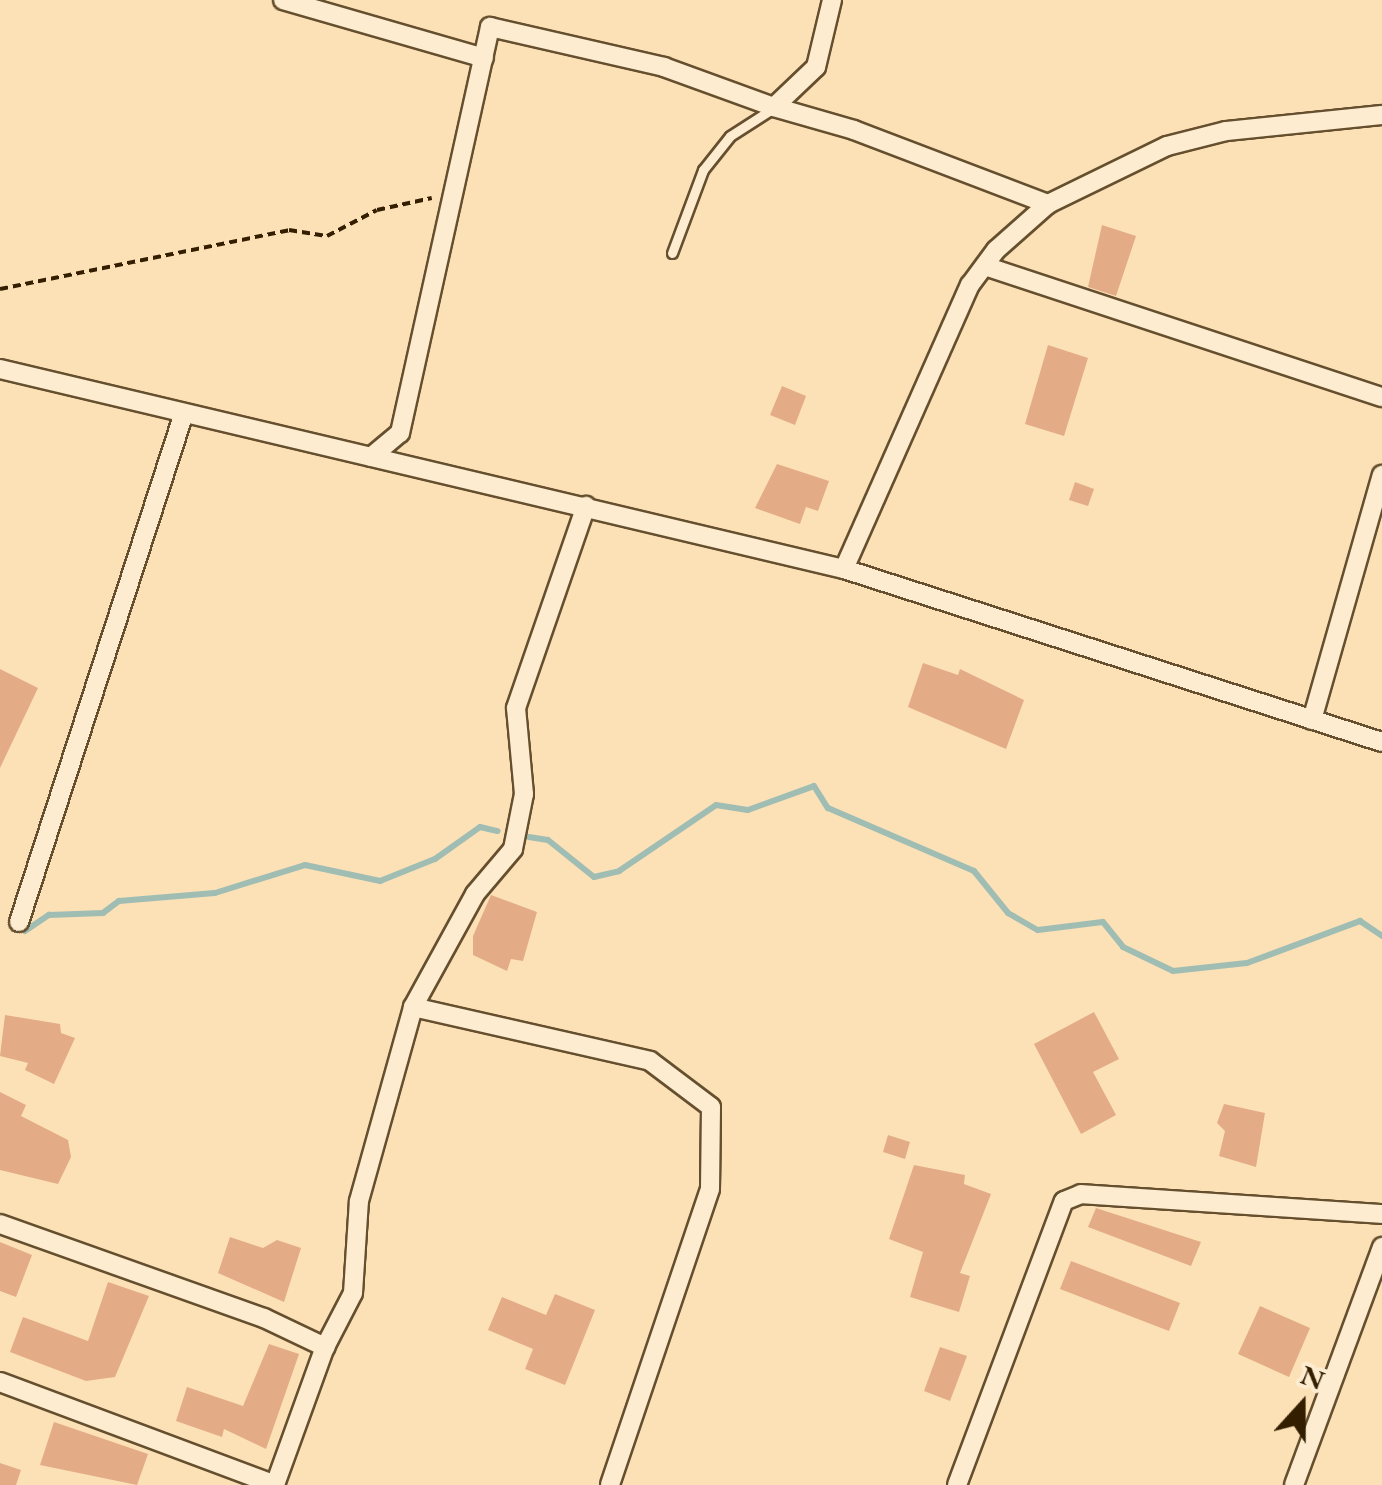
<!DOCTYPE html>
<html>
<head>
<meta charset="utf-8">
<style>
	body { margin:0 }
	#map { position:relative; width:1382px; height:1485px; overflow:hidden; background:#fce1b7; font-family:"EB Garamond",serif }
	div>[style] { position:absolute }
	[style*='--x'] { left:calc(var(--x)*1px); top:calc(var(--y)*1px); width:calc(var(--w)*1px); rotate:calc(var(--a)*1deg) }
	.stream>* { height:6px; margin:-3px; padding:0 3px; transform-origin:3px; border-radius:3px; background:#a0bdb3 }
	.building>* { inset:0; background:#e3ac86 }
	.path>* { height:4px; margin-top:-2px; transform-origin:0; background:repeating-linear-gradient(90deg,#331e00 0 8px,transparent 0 13px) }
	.roads { filter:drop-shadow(2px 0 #654f2e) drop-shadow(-2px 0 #654f2e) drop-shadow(0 2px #654f2e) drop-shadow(0 -2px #654f2e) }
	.service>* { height:9px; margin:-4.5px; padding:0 4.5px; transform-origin:4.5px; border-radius:4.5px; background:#fdecd0 }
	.minor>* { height:18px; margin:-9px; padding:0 9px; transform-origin:9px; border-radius:9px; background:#fdecd0 }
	span { translate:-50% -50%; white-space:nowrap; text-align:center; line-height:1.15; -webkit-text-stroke:10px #fdecd0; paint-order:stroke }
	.north { position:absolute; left:1252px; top:1355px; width:100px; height:100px; -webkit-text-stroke:8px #fdecd0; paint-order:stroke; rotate:21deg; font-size:28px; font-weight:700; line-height:40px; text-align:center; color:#331e00 }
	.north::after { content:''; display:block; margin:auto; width:35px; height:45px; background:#331e00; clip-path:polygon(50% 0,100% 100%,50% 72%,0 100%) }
</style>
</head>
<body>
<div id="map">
	<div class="stream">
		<div style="--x:529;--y:837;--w:19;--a:9"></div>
		<div style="--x:548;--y:840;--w:59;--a:38.8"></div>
		<div style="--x:594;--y:877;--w:26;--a:-13"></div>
		<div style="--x:619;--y:871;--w:117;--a:-34.2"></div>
		<div style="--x:716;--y:805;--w:32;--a:9"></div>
		<div style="--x:748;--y:810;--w:70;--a:-20"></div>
		<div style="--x:814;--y:786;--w:26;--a:58"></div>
		<div style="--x:828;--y:808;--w:159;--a:23.3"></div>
		<div style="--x:974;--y:871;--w:54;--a:51"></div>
		<div style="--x:1008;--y:913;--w:34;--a:30"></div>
		<div style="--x:1038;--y:930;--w:65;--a:-7"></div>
		<div style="--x:1103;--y:922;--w:32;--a:51"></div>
		<div style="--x:1123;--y:947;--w:55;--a:25.6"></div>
		<div style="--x:1173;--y:971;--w:74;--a:-6.2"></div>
		<div style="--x:1247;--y:963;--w:121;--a:-20.4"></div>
		<div style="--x:1360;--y:921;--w:27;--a:34"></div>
		<div style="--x:25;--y:931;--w:29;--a:-34"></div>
		<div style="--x:49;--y:915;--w:54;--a:-2.1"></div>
		<div style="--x:103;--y:913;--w:20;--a:-37"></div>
		<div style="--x:119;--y:901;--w:96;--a:-4.8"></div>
		<div style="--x:215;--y:893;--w:94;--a:-17.3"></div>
		<div style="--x:305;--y:865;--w:77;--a:12"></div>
		<div style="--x:380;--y:881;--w:59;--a:-21.8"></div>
		<div style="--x:435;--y:859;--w:55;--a:-35.4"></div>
		<div style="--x:480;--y:827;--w:18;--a:13"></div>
	</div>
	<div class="building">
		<div style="clip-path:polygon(1102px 225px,1136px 236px,1116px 296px,1088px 287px)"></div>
		<div style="clip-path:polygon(1048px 345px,1088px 358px,1064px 436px,1025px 424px)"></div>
		<div style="clip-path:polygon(782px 386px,806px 396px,795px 425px,770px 415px)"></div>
		<div style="clip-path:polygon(777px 464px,829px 481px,818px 511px,806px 507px,800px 524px,755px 508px)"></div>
		<div style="clip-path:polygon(1075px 482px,1094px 489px,1088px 506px,1069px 500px)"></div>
		<div style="clip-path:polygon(923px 663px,958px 675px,960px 669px,1024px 700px,1006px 749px,908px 707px)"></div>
		<div style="clip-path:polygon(0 669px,38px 688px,0 768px)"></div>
		<div style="clip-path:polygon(491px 895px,537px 912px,523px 961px,511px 959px,507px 971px,473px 955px,473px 936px)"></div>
		<div style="clip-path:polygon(1094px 1012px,1119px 1059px,1093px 1072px,1116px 1115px,1081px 1134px,1034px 1044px)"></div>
		<div style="clip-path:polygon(5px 1015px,60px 1024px,61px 1033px,75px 1038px,54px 1084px,25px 1070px,28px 1063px,0 1056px)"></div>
		<div style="clip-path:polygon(0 1092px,26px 1105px,21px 1116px,68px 1140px,71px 1157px,58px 1184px,0 1170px)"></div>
		<div style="clip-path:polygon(1224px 1104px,1265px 1113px,1256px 1167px,1219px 1156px,1225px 1131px,1217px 1123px)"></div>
		<div style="clip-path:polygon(888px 1135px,910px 1142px,905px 1159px,883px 1152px)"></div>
		<div style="clip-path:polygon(914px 1165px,965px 1175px,964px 1184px,991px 1194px,960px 1273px,970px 1276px,959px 1312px,910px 1297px,923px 1252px,889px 1239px)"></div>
		<div style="clip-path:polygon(1096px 1208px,1201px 1242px,1191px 1266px,1088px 1227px)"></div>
		<div style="clip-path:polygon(230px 1237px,263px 1248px,277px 1240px,301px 1248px,284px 1302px,218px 1273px)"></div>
		<div style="clip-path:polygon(0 1242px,32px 1255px,16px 1297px,0 1291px)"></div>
		<div style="clip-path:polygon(1071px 1261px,1180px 1303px,1169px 1331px,1060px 1289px)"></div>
		<div style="clip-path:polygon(108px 1282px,149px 1296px,115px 1377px,86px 1381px,10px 1352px,23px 1317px,88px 1341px)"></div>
		<div style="clip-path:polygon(555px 1294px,595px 1310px,565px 1385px,525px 1369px,533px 1349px,488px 1330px,502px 1297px,546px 1315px)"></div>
		<div style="clip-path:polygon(1260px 1306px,1310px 1328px,1289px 1377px,1238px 1354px)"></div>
		<div style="clip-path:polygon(269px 1344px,299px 1354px,266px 1449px,224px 1429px,222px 1437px,176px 1421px,187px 1387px,243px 1406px)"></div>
		<div style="clip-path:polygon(940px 1347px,967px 1356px,950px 1401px,924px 1391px)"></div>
		<div style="clip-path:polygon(54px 1422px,148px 1454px,137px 1485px,40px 1465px)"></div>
		<div style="clip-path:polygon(0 1463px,21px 1470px,16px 1485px,0 1485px)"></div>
	</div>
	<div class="path">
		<div style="--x:0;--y:289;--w:295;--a:-11.5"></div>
		<div style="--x:289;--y:230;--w:38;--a:9"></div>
		<div style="--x:327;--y:236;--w:56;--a:-27.5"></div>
		<div style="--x:377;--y:210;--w:56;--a:-12.3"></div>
	</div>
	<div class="roads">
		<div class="service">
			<div style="--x:672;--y:253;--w:89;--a:-69.5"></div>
			<div style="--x:703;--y:170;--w:43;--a:-51.5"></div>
			<div style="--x:730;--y:136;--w:50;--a:-32.7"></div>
		</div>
		<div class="minor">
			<div style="--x:283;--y:0;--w:209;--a:16.1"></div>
			<div style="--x:832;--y:0;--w:69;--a:103.4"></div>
			<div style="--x:816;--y:67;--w:58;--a:136.4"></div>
			<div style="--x:774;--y:107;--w:83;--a:16"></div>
			<div style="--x:854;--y:130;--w:208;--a:20.9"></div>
			<div style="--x:985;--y:266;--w:418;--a:18.3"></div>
			<div style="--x:0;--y:369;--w:867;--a:13.33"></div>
			<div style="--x:844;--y:569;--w:565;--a:17.83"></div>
			<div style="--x:371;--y:457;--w:38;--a:-40"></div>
			<div style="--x:400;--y:433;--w:416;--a:-77.5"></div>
			<div style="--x:490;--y:27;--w:179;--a:12.9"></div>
			<div style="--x:664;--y:67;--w:117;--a:20"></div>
			<div style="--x:844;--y:569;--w:311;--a:-66.1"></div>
			<div style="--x:970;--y:285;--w:44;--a:-53.4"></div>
			<div style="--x:996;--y:250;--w:69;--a:-41.5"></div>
			<div style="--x:1048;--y:204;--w:132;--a:-26"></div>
			<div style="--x:1167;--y:146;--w:61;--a:-14.3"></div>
			<div style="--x:1226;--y:131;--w:157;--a:-5.9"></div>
			<div style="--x:1312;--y:720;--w:255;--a:-74.1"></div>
			<div style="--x:19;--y:922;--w:532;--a:-72.04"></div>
			<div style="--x:413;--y:1007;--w:243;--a:12.8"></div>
			<div style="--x:650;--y:1061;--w:76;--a:37"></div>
			<div style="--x:711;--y:1107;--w:82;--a:90.7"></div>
			<div style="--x:710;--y:1189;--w:312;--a:108.7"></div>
			<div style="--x:0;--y:1224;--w:280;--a:19.6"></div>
			<div style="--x:264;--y:1318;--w:68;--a:25.4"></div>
			<div style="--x:0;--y:1382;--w:294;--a:20.5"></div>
			<div style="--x:276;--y:1482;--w:144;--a:-70.1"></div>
			<div style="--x:325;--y:1347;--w:61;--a:-62.6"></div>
			<div style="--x:353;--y:1293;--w:92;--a:-86.3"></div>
			<div style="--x:359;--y:1201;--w:201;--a:-74.4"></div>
			<div style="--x:413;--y:1007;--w:129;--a:-61.2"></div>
			<div style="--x:475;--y:894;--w:59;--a:-49.8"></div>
			<div style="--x:513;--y:849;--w:56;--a:-78.7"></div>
			<div style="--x:524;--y:794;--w:86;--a:-95.3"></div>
			<div style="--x:516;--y:708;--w:214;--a:-70.9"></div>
			<div style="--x:957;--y:1485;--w:303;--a:-69.4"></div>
			<div style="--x:1064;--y:1201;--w:18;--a:-22"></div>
			<div style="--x:1081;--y:1194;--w:302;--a:3.8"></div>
			<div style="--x:1294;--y:1485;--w:254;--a:-69.7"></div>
		</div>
	</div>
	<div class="north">N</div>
</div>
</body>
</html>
